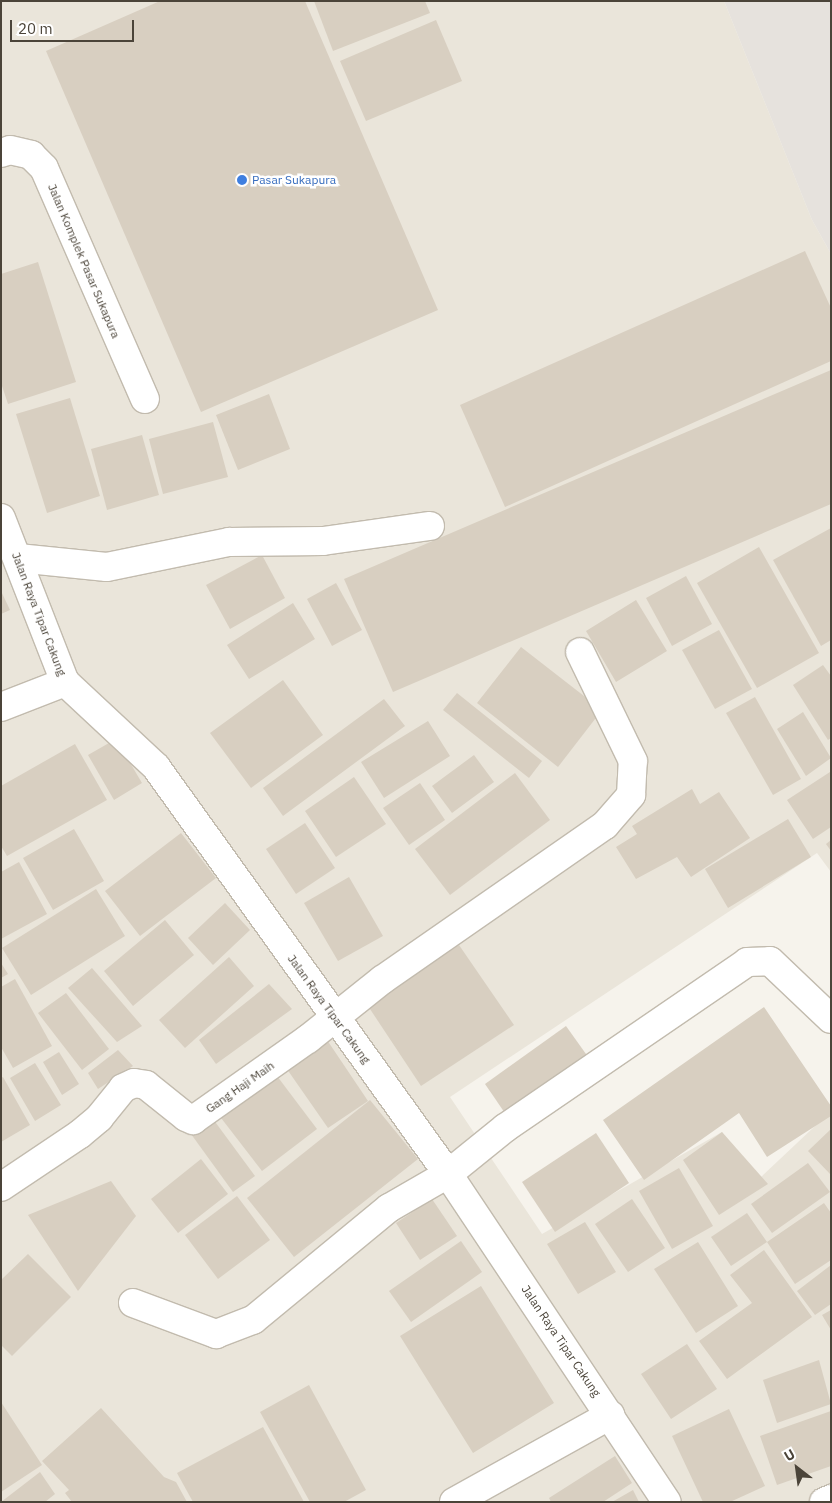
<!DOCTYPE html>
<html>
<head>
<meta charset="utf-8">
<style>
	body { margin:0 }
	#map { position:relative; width:832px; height:1503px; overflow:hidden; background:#f6f3ec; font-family:"IBM Plex Sans",sans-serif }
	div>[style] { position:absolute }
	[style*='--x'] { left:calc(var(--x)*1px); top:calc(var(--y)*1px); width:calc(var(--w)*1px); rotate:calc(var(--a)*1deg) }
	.residential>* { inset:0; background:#eae5da }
	.industrial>* { inset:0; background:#e6e2dd }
	.building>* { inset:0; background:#d8cfc1 }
	.roads { filter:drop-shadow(1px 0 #c2bbae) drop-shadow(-1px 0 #c2bbae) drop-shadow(0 1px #c2bbae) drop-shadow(0 -1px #c2bbae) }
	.minor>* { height:28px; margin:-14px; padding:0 14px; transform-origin:14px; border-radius:14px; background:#fff }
	.dots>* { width:14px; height:14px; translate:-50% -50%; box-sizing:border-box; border:2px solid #fff; border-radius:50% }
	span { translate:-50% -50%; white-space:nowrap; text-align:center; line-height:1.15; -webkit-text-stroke:5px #fff; paint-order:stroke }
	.shop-label { font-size:12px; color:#366cbe }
	.left { translate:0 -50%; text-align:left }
	.street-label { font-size:12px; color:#4b4439 }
	.frame { position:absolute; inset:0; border:2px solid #4b4439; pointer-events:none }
	.north { position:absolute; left:772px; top:1443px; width:50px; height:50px; -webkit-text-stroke:4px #fff; paint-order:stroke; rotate:330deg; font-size:14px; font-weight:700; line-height:20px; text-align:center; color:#4b4439 }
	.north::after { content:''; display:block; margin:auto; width:18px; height:22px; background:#4b4439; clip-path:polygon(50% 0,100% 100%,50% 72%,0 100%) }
	.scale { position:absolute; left:10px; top:20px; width:124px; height:22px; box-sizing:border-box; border:2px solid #4b4439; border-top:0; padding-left:6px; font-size:15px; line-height:18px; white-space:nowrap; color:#4b4439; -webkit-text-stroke:4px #fff; paint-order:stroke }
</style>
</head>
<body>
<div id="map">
	<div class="residential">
		<div style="clip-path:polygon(1px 1px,724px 1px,812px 220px,831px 254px,831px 872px,817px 853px,450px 1097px,542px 1234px,722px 1132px,760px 1178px,831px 1111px,831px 1502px,1px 1502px)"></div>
	</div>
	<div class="industrial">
		<div style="clip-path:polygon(724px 1px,831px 1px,831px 254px,812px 220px)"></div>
	</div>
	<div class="building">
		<div style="clip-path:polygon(160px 1px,305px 1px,438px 310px,201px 412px,46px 51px)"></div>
		<div style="clip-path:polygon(314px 1px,425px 1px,430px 13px,333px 51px)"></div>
		<div style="clip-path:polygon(436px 20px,462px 81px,366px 121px,340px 61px)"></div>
		<div style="clip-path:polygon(805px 251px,831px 308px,831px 361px,505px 507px,460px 405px)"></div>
		<div style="clip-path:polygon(38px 262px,76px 382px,8px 404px,1px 383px,1px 274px)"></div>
		<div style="clip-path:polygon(831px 370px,831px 504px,393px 692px,344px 579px)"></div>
		<div style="clip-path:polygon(269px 394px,290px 449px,238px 470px,216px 415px)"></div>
		<div style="clip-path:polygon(70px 398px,100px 496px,47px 513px,16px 414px)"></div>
		<div style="clip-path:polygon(213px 422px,228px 477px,163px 494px,149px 439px)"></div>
		<div style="clip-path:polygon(142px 435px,159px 495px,107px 510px,91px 449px)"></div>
		<div style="clip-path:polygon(831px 528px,831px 640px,821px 646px,773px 560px)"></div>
		<div style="clip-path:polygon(759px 547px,819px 653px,757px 688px,697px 583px)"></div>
		<div style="clip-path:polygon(262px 555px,285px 598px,230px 629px,206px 585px)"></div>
		<div style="clip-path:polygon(686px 576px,712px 624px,672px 646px,646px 598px)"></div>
		<div style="clip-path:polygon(336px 583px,362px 630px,332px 646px,307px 599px)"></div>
		<div style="clip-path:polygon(1px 591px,10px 610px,1px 614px)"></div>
		<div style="clip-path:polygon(636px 600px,667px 651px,616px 682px,586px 631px)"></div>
		<div style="clip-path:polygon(293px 603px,315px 639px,249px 679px,227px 645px)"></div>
		<div style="clip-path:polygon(719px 630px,752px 689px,715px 709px,682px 650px)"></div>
		<div style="clip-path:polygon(521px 647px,602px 710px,558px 767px,477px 703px)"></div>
		<div style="clip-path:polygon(823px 665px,831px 676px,831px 738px,828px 740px,793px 685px)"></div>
		<div style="clip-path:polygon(283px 680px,323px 735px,251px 788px,210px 733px)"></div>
		<div style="clip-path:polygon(457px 693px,542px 761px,529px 778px,443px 710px)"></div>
		<div style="clip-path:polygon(755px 697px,801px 779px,773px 795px,726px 713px)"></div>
		<div style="clip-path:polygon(384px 699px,405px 726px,283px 816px,263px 788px)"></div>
		<div style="clip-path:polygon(803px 712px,831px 758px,806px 776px,777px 729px)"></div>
		<div style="clip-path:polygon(428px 721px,450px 756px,384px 798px,361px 762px)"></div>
		<div style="clip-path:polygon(116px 739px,142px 783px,114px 800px,88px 755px)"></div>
		<div style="clip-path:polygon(75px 744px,107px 800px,7px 856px,1px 846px,1px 786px)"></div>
		<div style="clip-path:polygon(474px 755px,494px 782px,452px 813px,432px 786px)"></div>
		<div style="clip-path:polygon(830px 772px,831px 827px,813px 839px,787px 800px)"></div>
		<div style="clip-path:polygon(515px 773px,550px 820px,450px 895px,415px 849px)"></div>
		<div style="clip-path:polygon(354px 777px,386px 824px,336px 857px,305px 811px)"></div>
		<div style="clip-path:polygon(420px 783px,445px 820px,409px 845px,383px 808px)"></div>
		<div style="clip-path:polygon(692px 789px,700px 804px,719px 792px,750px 838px,691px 877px,677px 857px,636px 879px,616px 847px,637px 834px,632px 826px)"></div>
		<div style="clip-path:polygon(788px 819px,811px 857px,728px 908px,705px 869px)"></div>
		<div style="clip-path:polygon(305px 823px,335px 868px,296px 894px,266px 849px)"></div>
		<div style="clip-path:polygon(74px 829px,104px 881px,53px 910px,23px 858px)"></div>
		<div style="clip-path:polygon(181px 833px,216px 878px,140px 936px,105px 891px)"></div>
		<div style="clip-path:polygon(831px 840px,831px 851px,826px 844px)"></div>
		<div style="clip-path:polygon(19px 862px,47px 914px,1px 939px,1px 872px)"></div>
		<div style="clip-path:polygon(349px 877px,383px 936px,338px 961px,304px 903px)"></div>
		<div style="clip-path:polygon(96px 889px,125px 936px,31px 995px,2px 948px)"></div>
		<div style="clip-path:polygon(225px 903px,250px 930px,213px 965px,188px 938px)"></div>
		<div style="clip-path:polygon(165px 920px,194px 955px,133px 1006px,104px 971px)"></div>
		<div style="clip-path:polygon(459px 945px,514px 1025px,421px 1086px,368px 1006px)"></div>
		<div style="clip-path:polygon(229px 957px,254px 986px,185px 1048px,159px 1020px)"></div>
		<div style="clip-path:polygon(1px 963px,8px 974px,1px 978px)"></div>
		<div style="clip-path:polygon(92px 968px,142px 1026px,117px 1042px,68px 988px)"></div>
		<div style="clip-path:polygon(15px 979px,52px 1046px,13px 1068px,1px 1047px,1px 987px)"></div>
		<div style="clip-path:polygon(269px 984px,292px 1009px,216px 1064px,199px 1040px)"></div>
		<div style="clip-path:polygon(66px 993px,109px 1049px,82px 1070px,38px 1013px)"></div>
		<div style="clip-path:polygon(764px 1007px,831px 1106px,831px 1116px,767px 1157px,739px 1113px,644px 1180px,603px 1120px)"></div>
		<div style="clip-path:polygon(566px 1026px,591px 1061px,509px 1119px,485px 1084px)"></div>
		<div style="clip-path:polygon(323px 1034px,368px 1101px,328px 1128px,282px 1062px)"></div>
		<div style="clip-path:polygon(118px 1050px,133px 1066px,98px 1089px,88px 1073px)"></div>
		<div style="clip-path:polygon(59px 1052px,79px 1084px,62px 1095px,43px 1062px)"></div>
		<div style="clip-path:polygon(35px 1063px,61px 1105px,35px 1121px,10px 1078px)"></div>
		<div style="clip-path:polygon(274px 1072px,317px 1129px,262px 1171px,218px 1114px)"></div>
		<div style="clip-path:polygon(3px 1077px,30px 1125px,1px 1142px,1px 1078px)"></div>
		<div style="clip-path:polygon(370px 1100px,418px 1159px,294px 1257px,247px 1198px)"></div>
		<div style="clip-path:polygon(213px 1119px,255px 1176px,233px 1192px,191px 1134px)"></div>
		<div style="clip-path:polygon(831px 1129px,831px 1175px,808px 1151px)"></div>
		<div style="clip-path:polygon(722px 1132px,768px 1184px,719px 1215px,683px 1160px)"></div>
		<div style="clip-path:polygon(596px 1133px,629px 1183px,555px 1232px,522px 1182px)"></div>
		<div style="clip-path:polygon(201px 1159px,228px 1194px,178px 1233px,151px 1199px)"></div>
		<div style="clip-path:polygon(808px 1163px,830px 1192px,772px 1233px,751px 1204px)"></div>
		<div style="clip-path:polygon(679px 1168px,713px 1226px,672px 1249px,639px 1191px)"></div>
		<div style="clip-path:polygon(111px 1181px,136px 1216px,78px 1291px,28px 1215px)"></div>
		<div style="clip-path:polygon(237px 1196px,270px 1240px,218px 1279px,185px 1235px)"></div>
		<div style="clip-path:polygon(432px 1199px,457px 1236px,420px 1260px,396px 1223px)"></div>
		<div style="clip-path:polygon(632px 1199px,665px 1248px,628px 1272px,595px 1224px)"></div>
		<div style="clip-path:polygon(824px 1203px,831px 1213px,831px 1260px,795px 1284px,767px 1242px,731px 1266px,711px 1237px,747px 1213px,767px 1242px)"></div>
		<div style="clip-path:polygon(585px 1222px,616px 1272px,578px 1294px,547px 1244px)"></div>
		<div style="clip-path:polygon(461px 1241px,482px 1272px,411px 1322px,389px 1291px)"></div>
		<div style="clip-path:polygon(698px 1242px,738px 1306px,696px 1333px,654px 1269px)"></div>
		<div style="clip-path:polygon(764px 1250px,812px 1317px,727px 1379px,699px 1341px,752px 1303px,730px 1275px)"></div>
		<div style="clip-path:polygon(28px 1254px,71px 1297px,12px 1356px,1px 1345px,1px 1280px)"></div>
		<div style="clip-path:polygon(831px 1265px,831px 1304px,815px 1315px,797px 1291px)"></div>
		<div style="clip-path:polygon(481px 1286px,554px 1403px,473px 1453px,400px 1336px)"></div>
		<div style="clip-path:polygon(831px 1310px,831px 1330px,822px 1315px)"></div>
		<div style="clip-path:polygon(687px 1344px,717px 1389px,671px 1419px,641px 1374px)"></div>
		<div style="clip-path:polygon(819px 1360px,831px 1404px,777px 1423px,763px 1380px)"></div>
		<div style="clip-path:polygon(309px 1385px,366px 1490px,344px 1502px,310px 1502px,260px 1412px)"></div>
		<div style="clip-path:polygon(1px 1402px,42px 1465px,1px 1492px)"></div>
		<div style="clip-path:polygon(101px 1408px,164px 1477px,176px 1482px,187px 1502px,72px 1502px,65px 1493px,69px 1490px,42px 1461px)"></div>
		<div style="clip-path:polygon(729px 1409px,765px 1486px,730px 1502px,703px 1502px,672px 1436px)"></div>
		<div style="clip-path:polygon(831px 1411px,831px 1466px,777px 1485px,760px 1436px)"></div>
		<div style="clip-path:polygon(263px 1427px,304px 1502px,193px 1502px,177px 1473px)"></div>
		<div style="clip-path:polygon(615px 1456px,632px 1483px,603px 1502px,551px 1502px,549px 1498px)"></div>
		<div style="clip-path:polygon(40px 1472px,55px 1494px,45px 1502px,1px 1502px)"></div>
		<div style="clip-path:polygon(633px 1490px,639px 1502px,612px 1502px)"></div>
	</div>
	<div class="roads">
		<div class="minor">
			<div style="--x:1;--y:153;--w:9;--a:-18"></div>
			<div style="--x:10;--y:150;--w:22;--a:13"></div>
			<div style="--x:31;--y:155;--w:18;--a:45"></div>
			<div style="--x:44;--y:168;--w:252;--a:66.4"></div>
			<div style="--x:1;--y:518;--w:176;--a:68.7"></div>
			<div style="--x:65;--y:682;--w:125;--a:43"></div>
			<div style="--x:156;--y:767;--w:501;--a:54.34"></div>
			<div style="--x:448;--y:1174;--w:394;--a:56.3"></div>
			<div style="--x:18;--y:558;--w:89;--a:5.8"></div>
			<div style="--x:107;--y:567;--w:125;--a:-11.6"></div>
			<div style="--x:229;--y:542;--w:94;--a:-0.6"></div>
			<div style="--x:323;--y:541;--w:108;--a:-8"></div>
			<div style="--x:1;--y:707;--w:69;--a:-21.3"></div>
			<div style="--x:1;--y:1187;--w:95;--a:-33.9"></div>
			<div style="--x:80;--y:1134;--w:25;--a:-40"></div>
			<div style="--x:99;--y:1118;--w:38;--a:-51"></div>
			<div style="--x:123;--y:1088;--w:12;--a:-24"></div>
			<div style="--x:134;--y:1083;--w:12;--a:9"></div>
			<div style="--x:146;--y:1085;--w:51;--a:38.7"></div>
			<div style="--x:186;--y:1117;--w:8;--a:23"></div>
			<div style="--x:193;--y:1120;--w:141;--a:-35.2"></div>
			<div style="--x:308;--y:1039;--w:95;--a:-38.6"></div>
			<div style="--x:382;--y:980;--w:272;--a:-34.8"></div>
			<div style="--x:605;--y:825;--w:40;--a:-49"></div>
			<div style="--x:631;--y:795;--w:34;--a:-87"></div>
			<div style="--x:633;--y:761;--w:121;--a:-115.9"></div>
			<div style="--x:133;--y:1303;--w:89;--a:20.5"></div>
			<div style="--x:216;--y:1334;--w:40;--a:-21"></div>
			<div style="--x:253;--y:1320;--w:176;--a:-39.5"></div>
			<div style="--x:389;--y:1208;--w:68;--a:-30"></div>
			<div style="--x:448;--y:1174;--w:73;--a:-38.9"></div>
			<div style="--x:505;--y:1128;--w:293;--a:-34.4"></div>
			<div style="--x:747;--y:962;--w:23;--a:-2"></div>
			<div style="--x:770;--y:961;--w:84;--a:43.6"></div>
			<div style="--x:454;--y:1502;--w:179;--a:-29.1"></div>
			<div style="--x:824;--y:1502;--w:8;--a:-23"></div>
		</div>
	</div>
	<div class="dots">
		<div style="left:242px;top:180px;background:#3f7fe0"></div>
	</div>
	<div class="shop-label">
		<span class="left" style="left:252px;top:180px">Pasar Sukapura</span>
	</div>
	<div class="street-label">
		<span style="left:84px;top:261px;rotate:67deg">Jalan Komplek Pasar Sukapura</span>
		<span style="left:39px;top:614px;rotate:69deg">Jalan Raya Tipar Cakung</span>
		<span style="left:329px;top:1009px;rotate:54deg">Jalan Raya Tipar Cakung</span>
		<span style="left:240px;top:1087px;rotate:-35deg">Gang Haji Maih</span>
		<span style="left:561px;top:1341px;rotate:56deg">Jalan Raya Tipar Cakung</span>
	</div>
	<div class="frame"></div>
	<div class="north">U</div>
	<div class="scale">20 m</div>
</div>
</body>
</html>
